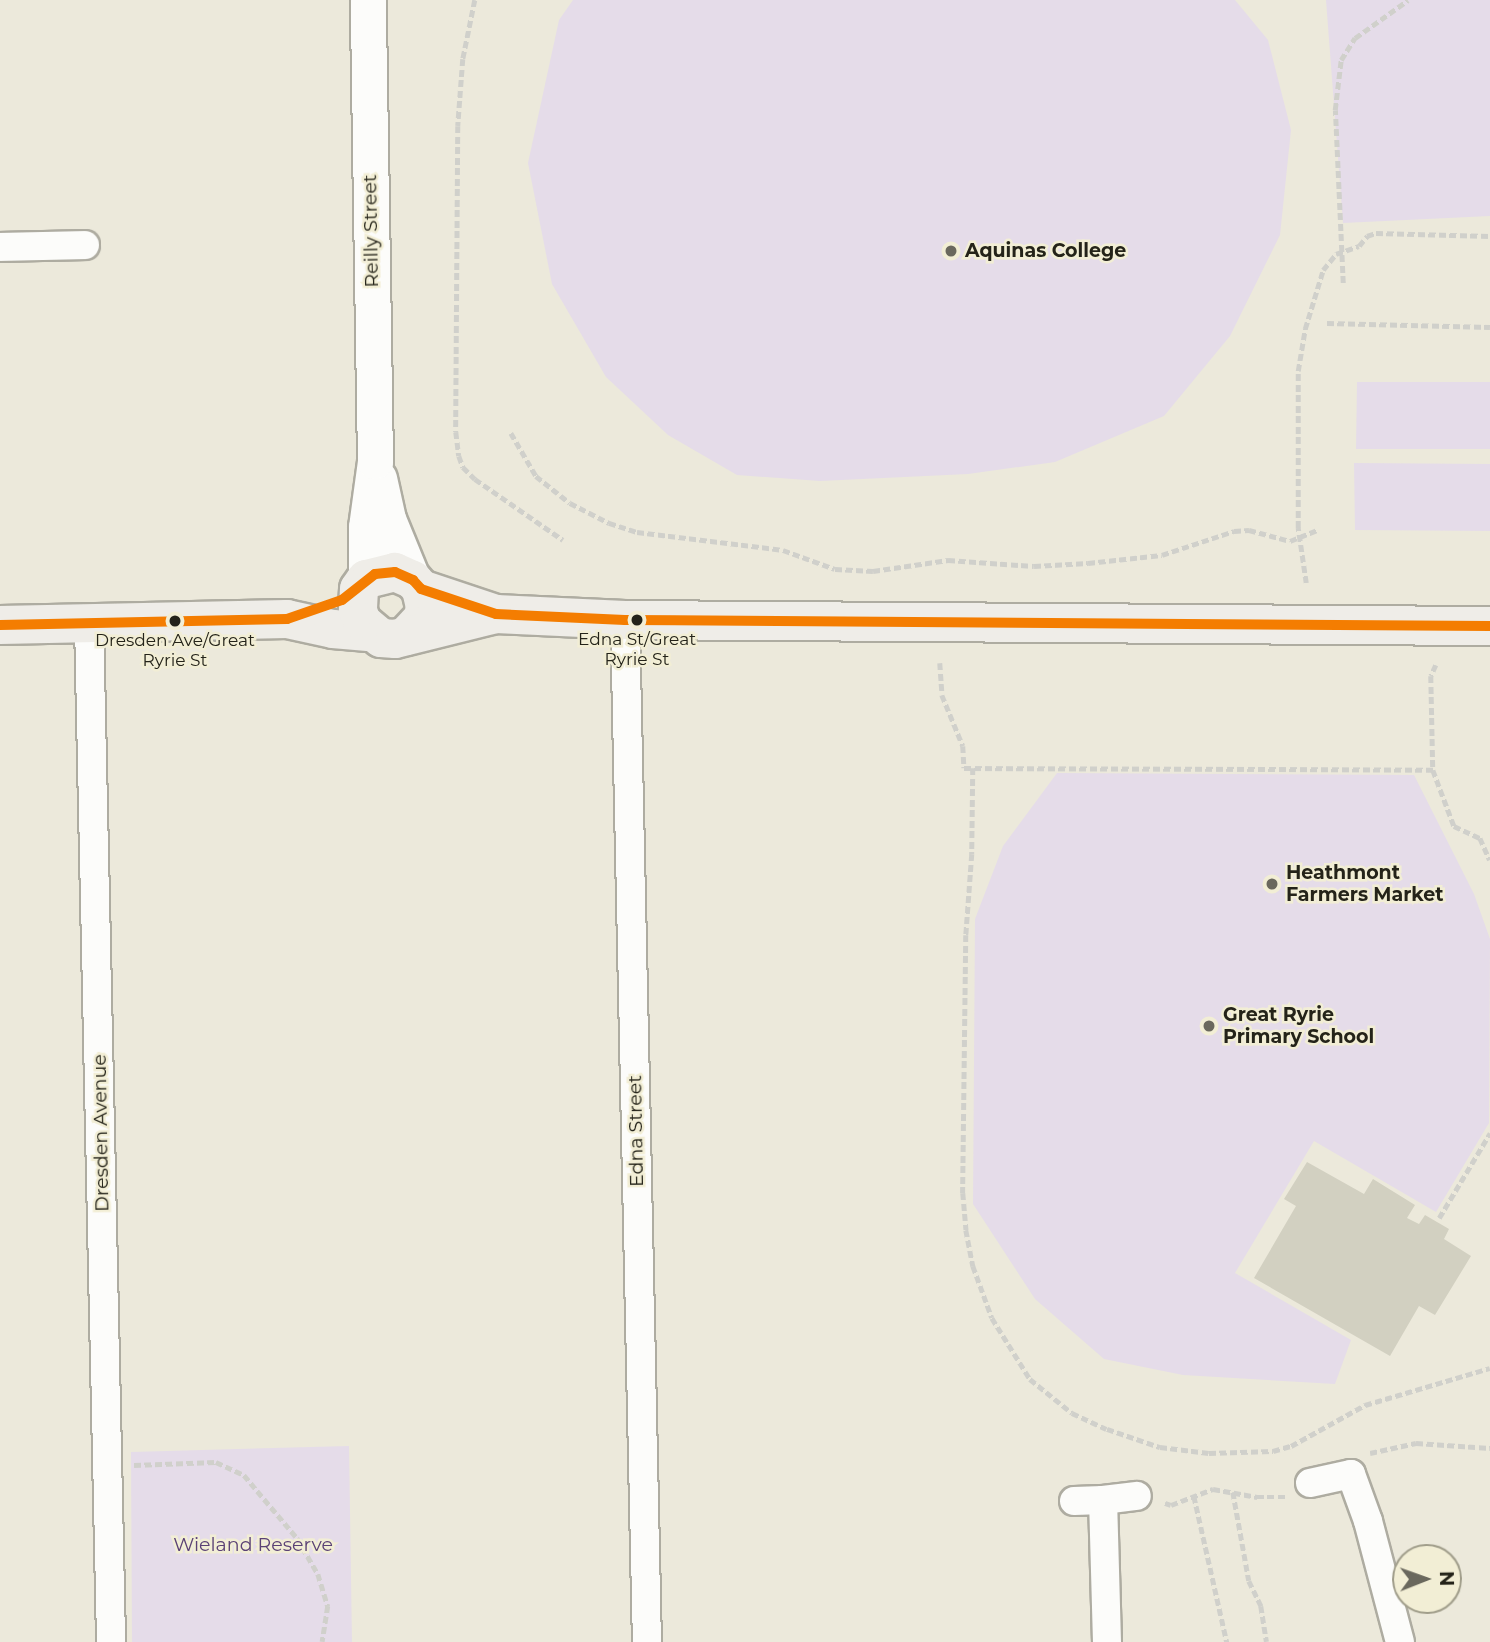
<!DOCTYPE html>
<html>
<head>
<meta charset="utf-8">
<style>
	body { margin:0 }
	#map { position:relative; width:1490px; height:1642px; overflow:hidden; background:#ece9db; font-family:Montserrat,sans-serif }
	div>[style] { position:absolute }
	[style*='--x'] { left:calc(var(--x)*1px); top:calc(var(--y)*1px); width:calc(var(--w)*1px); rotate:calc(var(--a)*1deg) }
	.green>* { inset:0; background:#e5dce9 }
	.building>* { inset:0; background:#d2d0c1 }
	.path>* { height:4.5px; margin-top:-2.25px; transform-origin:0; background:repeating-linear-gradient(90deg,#d0d0cb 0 7px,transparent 0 10.5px) }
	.roads { filter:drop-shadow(2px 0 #aeaca1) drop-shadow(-2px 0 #aeaca1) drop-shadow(0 2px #aeaca1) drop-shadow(0 -2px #aeaca1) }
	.minor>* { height:28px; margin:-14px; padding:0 14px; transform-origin:14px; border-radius:14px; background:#fcfcfa }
	.tertiary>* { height:35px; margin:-17.5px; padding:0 17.5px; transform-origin:17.5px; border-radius:17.5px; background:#fcfcfa }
	.secondary>* { height:38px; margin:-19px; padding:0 19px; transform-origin:19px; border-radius:19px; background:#efede8 }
	.bus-1>* { height:10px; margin:-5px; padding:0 5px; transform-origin:5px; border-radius:5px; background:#f47d01 }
	.dots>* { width:19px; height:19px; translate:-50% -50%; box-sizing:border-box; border:4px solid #f2eed5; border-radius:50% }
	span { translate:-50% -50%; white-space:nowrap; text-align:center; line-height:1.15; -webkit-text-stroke:5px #f2eed5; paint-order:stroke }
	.bus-label { font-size:17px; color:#242319 }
	.street-label { font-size:19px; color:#242319 }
	.poi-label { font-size:19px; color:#242319; font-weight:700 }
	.left { translate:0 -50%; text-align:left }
	.park-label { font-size:19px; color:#5a4175 }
	.north { position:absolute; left:1392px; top:1544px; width:70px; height:70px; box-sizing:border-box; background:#f2eed5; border:2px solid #a09d8a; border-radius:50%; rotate:89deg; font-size:19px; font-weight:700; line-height:28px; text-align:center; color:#242319 }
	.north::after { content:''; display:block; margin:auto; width:24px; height:32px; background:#6a685d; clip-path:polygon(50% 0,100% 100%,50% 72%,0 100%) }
</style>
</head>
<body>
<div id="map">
	<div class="green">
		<div style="clip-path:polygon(573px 0,1235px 0,1268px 40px,1291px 130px,1280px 235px,1230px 336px,1164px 416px,1055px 462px,968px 474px,820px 481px,737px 475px,668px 435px,606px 377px,552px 284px,528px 163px,559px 20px)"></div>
		<div style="clip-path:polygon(1326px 0,1490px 0,1490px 216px,1343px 223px)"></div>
		<div style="clip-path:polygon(1357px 382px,1490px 382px,1490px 449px,1356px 449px)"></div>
		<div style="clip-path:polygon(1354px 463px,1490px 464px,1490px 531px,1355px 530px)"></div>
		<div style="clip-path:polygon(1057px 773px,1414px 775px,1474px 894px,1490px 939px,1489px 1123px,1436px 1212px,1314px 1141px,1235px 1273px,1351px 1340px,1335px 1384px,1183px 1375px,1104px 1359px,1035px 1299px,973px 1204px,975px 919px,1003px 846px)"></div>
		<div style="clip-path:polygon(349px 1446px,352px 1642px,132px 1642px,131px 1452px)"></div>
	</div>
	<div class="building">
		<div style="clip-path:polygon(1307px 1162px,1364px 1194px,1373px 1179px,1415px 1205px,1407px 1218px,1419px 1224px,1425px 1215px,1449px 1229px,1444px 1239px,1471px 1256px,1435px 1315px,1419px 1306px,1390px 1356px,1254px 1278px,1296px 1206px,1284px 1199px)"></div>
	</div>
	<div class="path">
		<div style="--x:475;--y:0;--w:60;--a:101.5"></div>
		<div style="--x:463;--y:59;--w:67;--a:94.3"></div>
		<div style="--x:458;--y:126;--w:306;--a:90.4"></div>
		<div style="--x:456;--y:432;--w:24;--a:83"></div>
		<div style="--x:459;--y:456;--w:12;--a:70"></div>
		<div style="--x:463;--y:467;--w:17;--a:45"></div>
		<div style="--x:475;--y:479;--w:107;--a:34.7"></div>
		<div style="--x:1343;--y:283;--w:173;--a:-92.6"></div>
		<div style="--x:1335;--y:110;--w:50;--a:-83.2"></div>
		<div style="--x:1341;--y:60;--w:26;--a:-58"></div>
		<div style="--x:1355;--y:38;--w:65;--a:-35.6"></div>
		<div style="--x:1327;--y:323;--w:163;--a:1.4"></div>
		<div style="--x:511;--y:433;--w:50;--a:59.8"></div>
		<div style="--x:536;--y:476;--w:43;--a:38.5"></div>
		<div style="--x:570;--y:503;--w:44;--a:27.1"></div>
		<div style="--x:609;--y:523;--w:29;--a:18"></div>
		<div style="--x:637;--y:532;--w:147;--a:7"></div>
		<div style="--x:783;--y:550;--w:55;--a:20.1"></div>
		<div style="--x:835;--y:569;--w:38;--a:3"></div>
		<div style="--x:873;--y:571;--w:76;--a:-8.3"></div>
		<div style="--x:948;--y:560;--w:86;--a:4"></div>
		<div style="--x:1034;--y:566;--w:54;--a:-3.2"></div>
		<div style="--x:1088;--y:563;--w:74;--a:-6.2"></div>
		<div style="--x:1162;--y:555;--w:76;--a:-18.4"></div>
		<div style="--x:1234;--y:531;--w:15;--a:-4"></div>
		<div style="--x:1249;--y:530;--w:42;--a:15"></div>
		<div style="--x:1290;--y:541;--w:31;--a:-22"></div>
		<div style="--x:1306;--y:583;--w:56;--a:-98.3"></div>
		<div style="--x:1298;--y:528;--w:157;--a:-90"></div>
		<div style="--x:1298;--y:371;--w:43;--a:-80.5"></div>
		<div style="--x:1305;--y:329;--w:62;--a:-73"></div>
		<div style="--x:1323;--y:270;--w:21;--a:-51"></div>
		<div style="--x:1336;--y:254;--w:24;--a:-19"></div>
		<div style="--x:1359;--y:246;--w:13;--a:-51"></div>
		<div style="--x:1367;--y:236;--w:9;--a:-18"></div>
		<div style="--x:1376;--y:233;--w:114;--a:1.5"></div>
		<div style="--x:940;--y:663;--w:32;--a:86"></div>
		<div style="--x:942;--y:695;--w:55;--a:67.6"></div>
		<div style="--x:963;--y:746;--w:22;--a:87"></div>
		<div style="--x:964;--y:768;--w:469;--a:0.2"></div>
		<div style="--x:1436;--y:665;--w:12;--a:114"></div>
		<div style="--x:1431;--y:676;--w:94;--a:88.8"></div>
		<div style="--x:1433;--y:770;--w:60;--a:69.4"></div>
		<div style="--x:1454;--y:826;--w:29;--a:25"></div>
		<div style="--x:1480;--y:838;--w:24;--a:66"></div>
		<div style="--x:973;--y:768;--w:86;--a:90.7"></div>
		<div style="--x:972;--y:854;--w:81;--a:94.2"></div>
		<div style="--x:966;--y:935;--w:258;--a:90.7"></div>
		<div style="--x:963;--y:1193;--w:37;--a:85"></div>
		<div style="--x:966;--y:1230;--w:37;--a:79"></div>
		<div style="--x:973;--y:1266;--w:55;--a:69.9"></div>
		<div style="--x:992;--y:1318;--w:72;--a:58.1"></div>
		<div style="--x:1030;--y:1379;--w:54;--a:39"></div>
		<div style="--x:1072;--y:1413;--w:38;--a:25"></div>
		<div style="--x:1107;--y:1429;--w:56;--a:18.8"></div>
		<div style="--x:1160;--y:1447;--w:49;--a:7"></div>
		<div style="--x:1209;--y:1453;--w:64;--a:-1.8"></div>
		<div style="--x:1273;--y:1451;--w:19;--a:-16"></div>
		<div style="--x:1291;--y:1446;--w:85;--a:-29"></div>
		<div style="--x:1365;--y:1405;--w:130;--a:-16.5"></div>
		<div style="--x:1439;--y:1218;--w:99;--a:-59"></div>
		<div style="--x:1370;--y:1453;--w:47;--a:-12.3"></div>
		<div style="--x:1416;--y:1443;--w:74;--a:3.9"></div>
		<div style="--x:134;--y:1465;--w:82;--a:-2.1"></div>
		<div style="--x:216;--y:1462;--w:31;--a:25"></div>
		<div style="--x:244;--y:1475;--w:82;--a:49.9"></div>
		<div style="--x:297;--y:1538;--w:42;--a:59.7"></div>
		<div style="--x:318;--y:1574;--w:34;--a:73"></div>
		<div style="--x:328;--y:1606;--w:36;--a:99"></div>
		<div style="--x:1233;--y:1492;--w:90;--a:79.8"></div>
		<div style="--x:1249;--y:1581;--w:28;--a:64"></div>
		<div style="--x:1261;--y:1606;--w:36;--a:81"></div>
		<div style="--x:1194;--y:1496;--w:150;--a:77.3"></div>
		<div style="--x:1165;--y:1503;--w:6;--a:18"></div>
		<div style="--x:1171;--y:1505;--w:45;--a:-20.9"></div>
		<div style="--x:1213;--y:1489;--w:45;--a:10.3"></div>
		<div style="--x:1257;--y:1497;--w:29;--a:0"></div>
	</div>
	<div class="roads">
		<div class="minor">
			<div style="--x:0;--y:247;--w:85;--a:-1.3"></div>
			<div style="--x:625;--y:620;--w:1022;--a:88.77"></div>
			<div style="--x:89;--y:623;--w:1019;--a:88.76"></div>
			<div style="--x:1310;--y:1483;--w:42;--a:-12.4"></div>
			<div style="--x:1351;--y:1474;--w:50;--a:70.1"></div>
			<div style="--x:1368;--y:1521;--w:125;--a:75.2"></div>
			<div style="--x:1074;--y:1501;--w:29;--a:-2"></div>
			<div style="--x:1107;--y:1642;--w:142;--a:-91.6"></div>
			<div style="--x:1103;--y:1500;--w:34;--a:-7"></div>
		</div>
		<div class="tertiary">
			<div style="--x:379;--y:478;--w:42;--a:77.6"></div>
			<div style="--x:388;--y:519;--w:66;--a:67.7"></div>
			<div style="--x:366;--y:579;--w:52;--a:-90"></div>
			<div style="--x:366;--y:527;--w:67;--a:-82.2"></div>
			<div style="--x:375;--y:461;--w:461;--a:-90.9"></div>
		</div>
		<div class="secondary">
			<div style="--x:421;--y:589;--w:79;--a:18.4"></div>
			<div style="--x:496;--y:614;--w:129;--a:2.7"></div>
			<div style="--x:625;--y:620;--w:865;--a:0.4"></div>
			<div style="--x:0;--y:625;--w:287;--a:-1.2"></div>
			<div style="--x:287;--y:619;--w:47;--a:12.3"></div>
			<div style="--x:333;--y:629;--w:38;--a:5"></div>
			<div style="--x:406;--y:636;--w:25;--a:-47"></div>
			<div style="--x:423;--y:618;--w:11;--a:-80"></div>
			<div style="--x:425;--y:607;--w:18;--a:-103"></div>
			<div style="--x:421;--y:589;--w:12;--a:-132"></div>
			<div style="--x:413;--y:580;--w:20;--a:-156"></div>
			<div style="--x:395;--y:572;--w:30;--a:166"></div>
			<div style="--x:366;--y:579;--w:12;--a:125"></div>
			<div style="--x:359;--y:589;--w:22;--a:93"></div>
			<div style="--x:358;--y:611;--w:12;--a:70"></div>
			<div style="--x:362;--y:622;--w:25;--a:40"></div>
			<div style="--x:381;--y:638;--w:14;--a:4"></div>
			<div style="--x:395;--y:639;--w:104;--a:-13.9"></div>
		</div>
	</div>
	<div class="bus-1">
		<div style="--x:0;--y:625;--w:287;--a:-1.2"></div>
		<div style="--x:287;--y:619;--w:58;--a:-19.1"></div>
		<div style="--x:342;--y:600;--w:42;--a:-38.2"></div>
		<div style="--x:375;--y:574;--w:20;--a:-6"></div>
		<div style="--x:395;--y:572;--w:20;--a:24"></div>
		<div style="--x:413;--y:580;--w:12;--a:48"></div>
		<div style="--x:421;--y:589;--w:79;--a:18.4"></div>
		<div style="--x:496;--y:614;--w:129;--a:2.7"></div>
		<div style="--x:625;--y:620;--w:865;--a:0.4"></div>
	</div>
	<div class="dots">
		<div style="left:951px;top:251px;background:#6a685d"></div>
		<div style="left:637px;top:620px;background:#242319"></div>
		<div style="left:175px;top:621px;background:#242319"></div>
		<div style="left:1272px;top:884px;background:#6a685d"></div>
		<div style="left:1209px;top:1026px;background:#6a685d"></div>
	</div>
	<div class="bus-label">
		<span style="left:637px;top:650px">Edna St/Great<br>Ryrie St</span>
		<span style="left:175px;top:651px">Dresden Ave/Great<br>Ryrie St</span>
	</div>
	<div class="street-label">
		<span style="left:371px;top:231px;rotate:-91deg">Reilly Street</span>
		<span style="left:636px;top:1131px;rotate:-91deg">Edna Street</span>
		<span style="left:101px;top:1133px;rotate:-91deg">Dresden Avenue</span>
	</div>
	<div class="poi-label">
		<span class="left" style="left:965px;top:251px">Aquinas College</span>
		<span class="left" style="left:1286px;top:884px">Heathmont<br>Farmers Market</span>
		<span class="left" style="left:1223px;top:1026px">Great Ryrie<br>Primary School</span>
	</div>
	<div class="park-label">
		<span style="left:253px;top:1545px">Wieland Reserve</span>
	</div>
	<div class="north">N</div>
</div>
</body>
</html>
